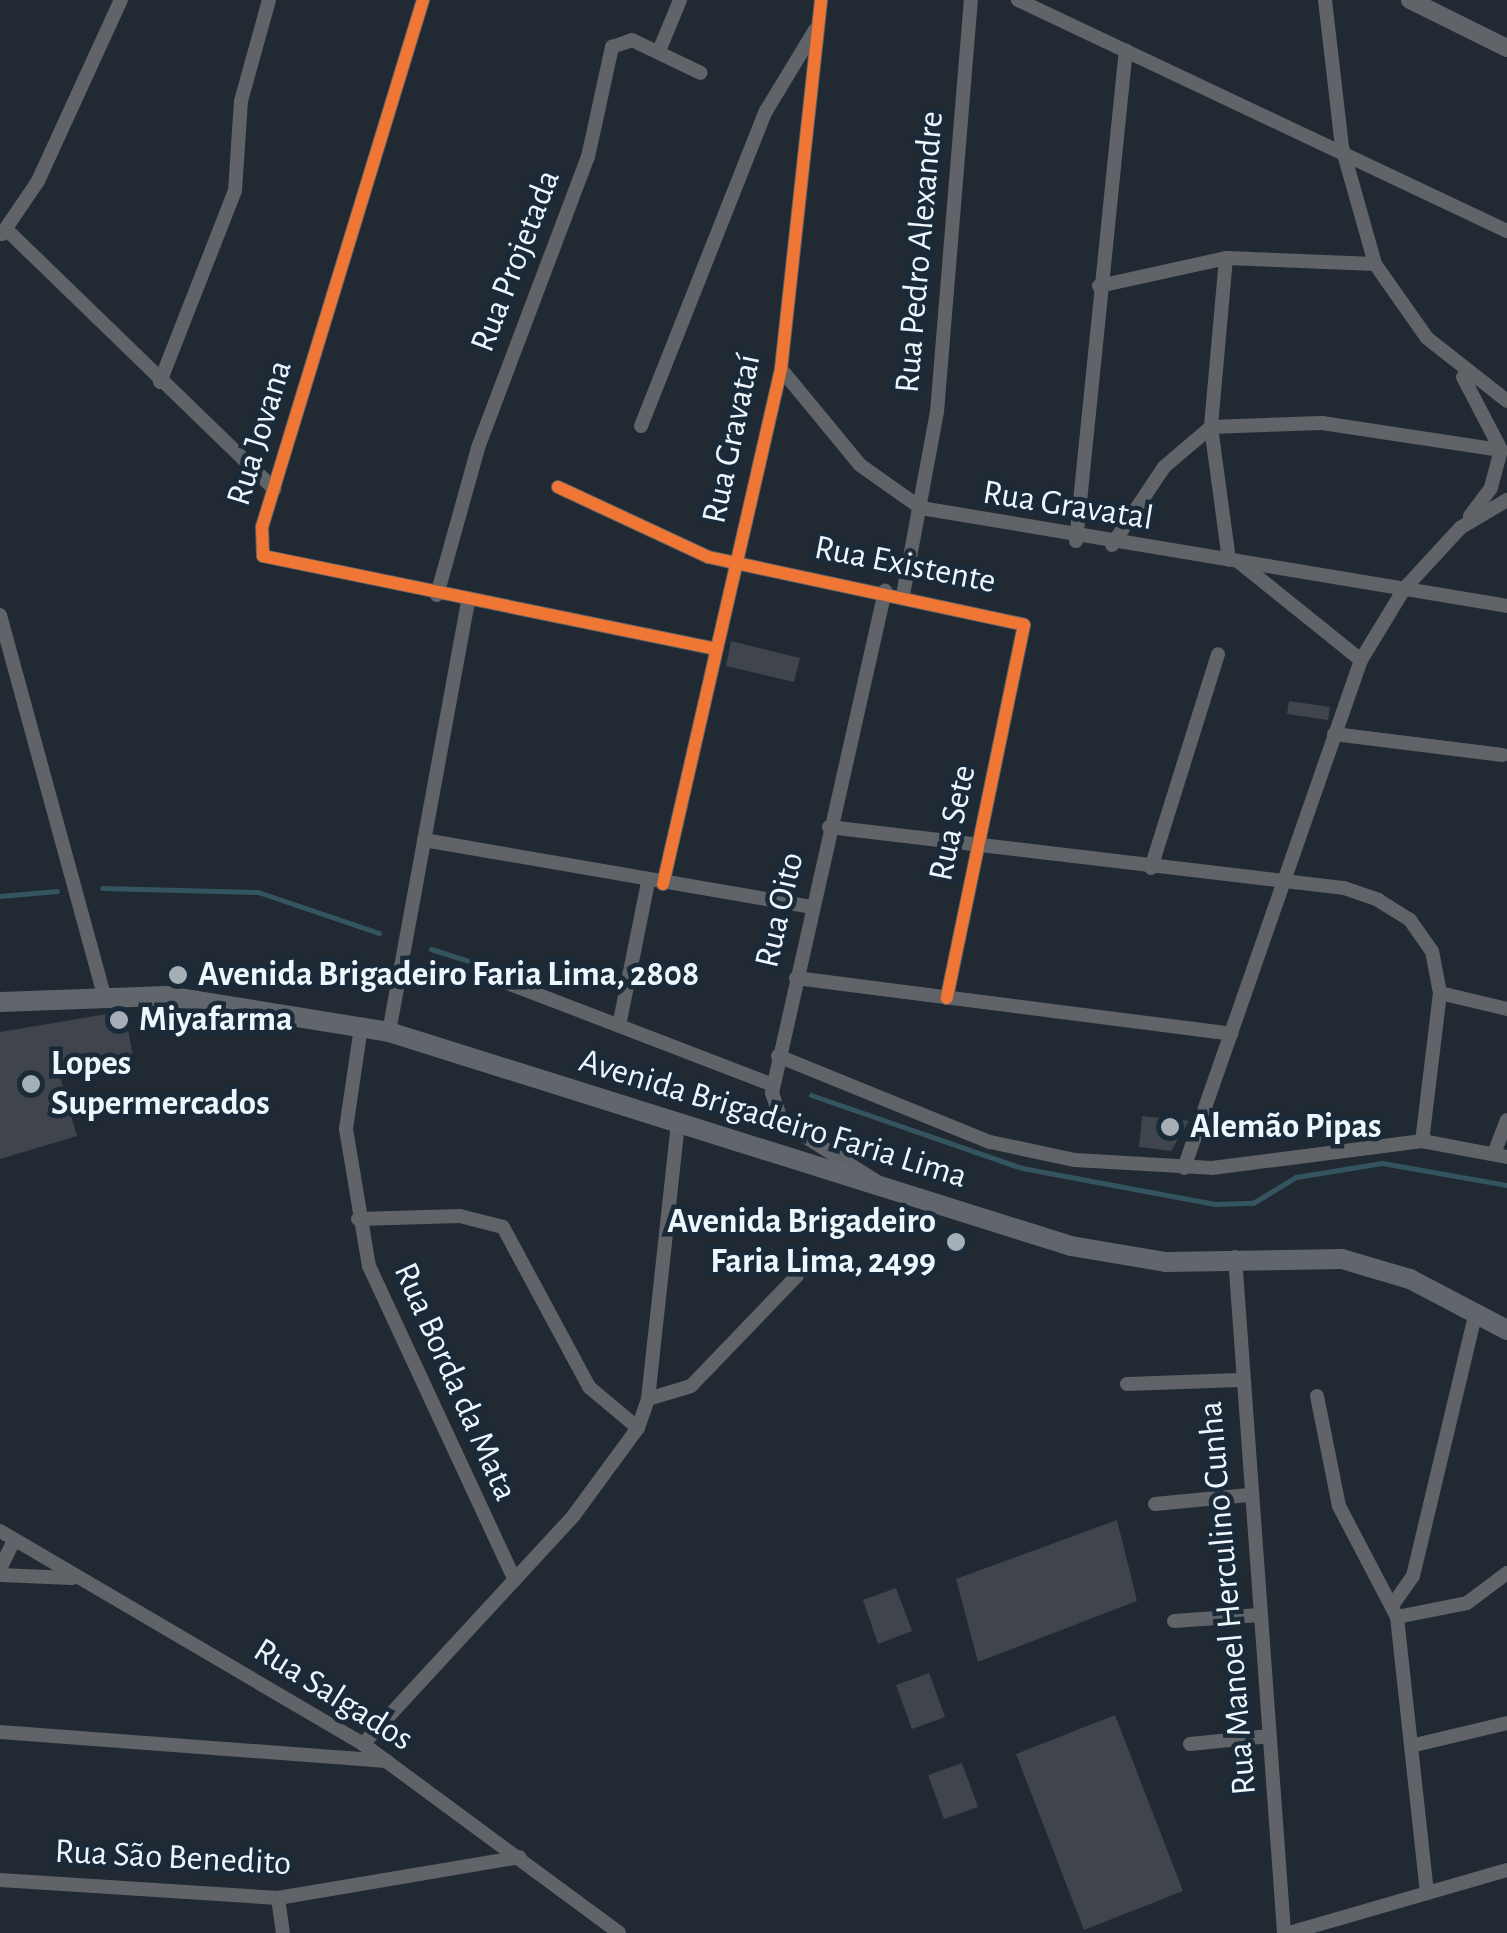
<!DOCTYPE html>
<html>
<head>
<meta charset="utf-8">
<style>
	body { margin:0 }
	#map { position:relative; width:1507px; height:1933px; overflow:hidden; background:#212a32; font-family:"Alegreya Sans",sans-serif }
	div>[style] { position:absolute }
	[style*='--x'] { left:calc(var(--x)*1px); top:calc(var(--y)*1px); width:calc(var(--w)*1px); rotate:calc(var(--a)*1deg) }
	.stream>* { height:5px; margin:-2.5px; padding:0 2.5px; transform-origin:2.5px; border-radius:2.5px; background:#345560 }
	.building>* { inset:0; background:#3f444d }
	.minor>* { height:14px; margin:-7px; padding:0 7px; transform-origin:7px; border-radius:7px; background:#606368 }
	.tertiary>* { height:18px; margin:-9px; padding:0 9px; transform-origin:9px; border-radius:9px; background:#606368 }
	.secondary>* { height:20px; margin:-10px; padding:0 10px; transform-origin:10px; border-radius:10px; background:#61666c }
	.cycleway>* { height:12px; margin:-6px; padding:0 6px; transform-origin:6px; border-radius:6px; background:#f07635 }
	.dots>* { width:28px; height:28px; translate:-50% -50%; box-sizing:border-box; border:5px solid #1b2a38; border-radius:50% }
	span { translate:-50% -50%; white-space:nowrap; text-align:center; line-height:1.15; -webkit-text-stroke:9px #1b2a38; paint-order:stroke }
	.street-label { font-size:35px; color:#eef6fe }
	.poi-label { font-size:35px; color:#eef6fe; font-weight:700 }
	.left { translate:0 -50%; text-align:left }
	.right { translate:-100% -50%; text-align:right }
</style>
</head>
<body>
<div id="map">
	<div class="stream">
		<div style="--x:102;--y:888;--w:156;--a:1.5"></div>
		<div style="--x:258;--y:892;--w:128;--a:18.7"></div>
		<div style="--x:0;--y:896;--w:57;--a:-5"></div>
		<div style="--x:431;--y:949;--w:38;--a:18"></div>
		<div style="--x:811;--y:1095;--w:223;--a:19.1"></div>
		<div style="--x:1022;--y:1168;--w:196;--a:10.6"></div>
		<div style="--x:1215;--y:1204;--w:38;--a:-2"></div>
		<div style="--x:1253;--y:1203;--w:50;--a:-31.2"></div>
		<div style="--x:1296;--y:1177;--w:87;--a:-9.2"></div>
		<div style="--x:1382;--y:1163;--w:127;--a:10"></div>
	</div>
	<div class="building">
		<div style="clip-path:polygon(731px 641px,800px 658px,794px 682px,726px 666px)"></div>
		<div style="clip-path:polygon(1289px 701px,1330px 707px,1328px 720px,1287px 714px)"></div>
		<div style="clip-path:polygon(125px 1011px,133px 1057px,56px 1063px,77px 1136px,0 1159px,0 1032px)"></div>
		<div style="clip-path:polygon(1142px 1116px,1189px 1121px,1171px 1151px,1139px 1147px)"></div>
		<div style="clip-path:polygon(1117px 1520px,1137px 1601px,978px 1662px,956px 1579px)"></div>
		<div style="clip-path:polygon(896px 1588px,912px 1631px,878px 1644px,863px 1600px)"></div>
		<div style="clip-path:polygon(929px 1673px,945px 1717px,912px 1729px,896px 1685px)"></div>
		<div style="clip-path:polygon(1115px 1715px,1183px 1891px,1084px 1930px,1016px 1754px)"></div>
		<div style="clip-path:polygon(962px 1763px,978px 1807px,944px 1819px,928px 1775px)"></div>
	</div>
	<div class="minor">
		<div style="--x:423;--y:0;--w:551;--a:106.99"></div>
		<div style="--x:262;--y:527;--w:29;--a:88"></div>
		<div style="--x:263;--y:556;--w:461;--a:11.6"></div>
		<div style="--x:1018;--y:0;--w:541;--a:25.29"></div>
		<div style="--x:1325;--y:0;--w:148;--a:83.4"></div>
		<div style="--x:1342;--y:147;--w:122;--a:74.2"></div>
		<div style="--x:1375;--y:264;--w:90;--a:54.9"></div>
		<div style="--x:1427;--y:338;--w:102;--a:38.2"></div>
		<div style="--x:659;--y:51;--w:55;--a:-67.6"></div>
		<div style="--x:8;--y:231;--w:371;--a:44.1"></div>
		<div style="--x:2;--y:234;--w:64;--a:-55.8"></div>
		<div style="--x:38;--y:181;--w:199;--a:-65.4"></div>
		<div style="--x:1226;--y:258;--w:170;--a:95.1"></div>
		<div style="--x:1211;--y:427;--w:134;--a:82.3"></div>
		<div style="--x:1099;--y:286;--w:130;--a:-12.4"></div>
		<div style="--x:1226;--y:258;--w:149;--a:2.3"></div>
		<div style="--x:781;--y:369;--w:124;--a:50.5"></div>
		<div style="--x:860;--y:465;--w:75;--a:35.2"></div>
		<div style="--x:921;--y:508;--w:594;--a:9.49"></div>
		<div style="--x:1463;--y:377;--w:82;--a:62.5"></div>
		<div style="--x:1501;--y:450;--w:39;--a:105"></div>
		<div style="--x:1491;--y:488;--w:35;--a:127"></div>
		<div style="--x:160;--y:382;--w:205;--a:-68.6"></div>
		<div style="--x:235;--y:191;--w:90;--a:-86.2"></div>
		<div style="--x:241;--y:101;--w:105;--a:-74.5"></div>
		<div style="--x:641;--y:426;--w:339;--a:-68.4"></div>
		<div style="--x:766;--y:111;--w:95;--a:-58.8"></div>
		<div style="--x:558;--y:487;--w:166;--a:25"></div>
		<div style="--x:708;--y:557;--w:323;--a:12.1"></div>
		<div style="--x:1024;--y:625;--w:381;--a:101.7"></div>
		<div style="--x:1076;--y:541;--w:493;--a:-84.2"></div>
		<div style="--x:1112;--y:545;--w:94;--a:-56.3"></div>
		<div style="--x:1164;--y:467;--w:62;--a:-40.4"></div>
		<div style="--x:1211;--y:427;--w:111;--a:-2.1"></div>
		<div style="--x:1322;--y:423;--w:181;--a:8.6"></div>
		<div style="--x:1239;--y:562;--w:156;--a:38.8"></div>
		<div style="--x:437;--y:595;--w:156;--a:-74.4"></div>
		<div style="--x:479;--y:445;--w:308;--a:-69.3"></div>
		<div style="--x:588;--y:157;--w:113;--a:-77.7"></div>
		<div style="--x:612;--y:47;--w:21;--a:-19"></div>
		<div style="--x:632;--y:40;--w:76;--a:25.6"></div>
		<div style="--x:903;--y:595;--w:186;--a:-79.5"></div>
		<div style="--x:937;--y:412;--w:413;--a:-85.3"></div>
		<div style="--x:0;--y:615;--w:391;--a:74.7"></div>
		<div style="--x:1334;--y:734;--w:170;--a:7.1"></div>
		<div style="--x:829;--y:827;--w:519;--a:6.76"></div>
		<div style="--x:1344;--y:888;--w:36;--a:19"></div>
		<div style="--x:1378;--y:900;--w:38;--a:32"></div>
		<div style="--x:1410;--y:920;--w:38;--a:55"></div>
		<div style="--x:1432;--y:951;--w:43;--a:79.2"></div>
		<div style="--x:1440;--y:993;--w:149;--a:96.9"></div>
		<div style="--x:424;--y:840;--w:393;--a:9.8"></div>
		<div style="--x:1151;--y:868;--w:224;--a:-72.6"></div>
		<div style="--x:663;--y:884;--w:528;--a:-77.09"></div>
		<div style="--x:781;--y:369;--w:371;--a:-83.8"></div>
		<div style="--x:796;--y:978;--w:439;--a:7.3"></div>
		<div style="--x:505;--y:982;--w:287;--a:21"></div>
		<div style="--x:1440;--y:993;--w:69;--a:13.4"></div>
		<div style="--x:619;--y:1026;--w:147;--a:-78.6"></div>
		<div style="--x:361;--y:1027;--w:103;--a:98.4"></div>
		<div style="--x:346;--y:1129;--w:139;--a:80.5"></div>
		<div style="--x:369;--y:1266;--w:346;--a:65.1"></div>
		<div style="--x:389;--y:1032;--w:438;--a:-79.6"></div>
		<div style="--x:778;--y:1056;--w:229;--a:22.1"></div>
		<div style="--x:990;--y:1142;--w:87;--a:12"></div>
		<div style="--x:1075;--y:1160;--w:137;--a:3.3"></div>
		<div style="--x:1212;--y:1168;--w:212;--a:-7.3"></div>
		<div style="--x:1422;--y:1141;--w:86;--a:10.7"></div>
		<div style="--x:1495;--y:1151;--w:33;--a:-69"></div>
		<div style="--x:1184;--y:1168;--w:538;--a:-70.79"></div>
		<div style="--x:1361;--y:660;--w:83;--a:-58.8"></div>
		<div style="--x:1404;--y:589;--w:83;--a:-47.4"></div>
		<div style="--x:1460;--y:528;--w:55;--a:-30.8"></div>
		<div style="--x:876;--y:1181;--w:111;--a:-147.9"></div>
		<div style="--x:782;--y:1122;--w:31;--a:-109"></div>
		<div style="--x:772;--y:1093;--w:515;--a:-77.31"></div>
		<div style="--x:358;--y:1219;--w:102;--a:-1.7"></div>
		<div style="--x:460;--y:1216;--w:44;--a:14.3"></div>
		<div style="--x:503;--y:1227;--w:182;--a:61.7"></div>
		<div style="--x:589;--y:1387;--w:64;--a:39.9"></div>
		<div style="--x:1235;--y:1257;--w:678;--a:85.85"></div>
		<div style="--x:1127;--y:1384;--w:113;--a:-2"></div>
		<div style="--x:1317;--y:1396;--w:112;--a:78.7"></div>
		<div style="--x:1339;--y:1506;--w:125;--a:62.4"></div>
		<div style="--x:1397;--y:1617;--w:278;--a:83.8"></div>
		<div style="--x:648;--y:1399;--w:277;--a:-83.8"></div>
		<div style="--x:1155;--y:1504;--w:94;--a:-5.5"></div>
		<div style="--x:0;--y:1531;--w:421;--a:30.4"></div>
		<div style="--x:363;--y:1744;--w:318;--a:36.4"></div>
		<div style="--x:0;--y:1569;--w:32;--a:-64"></div>
		<div style="--x:0;--y:1575;--w:72;--a:2.4"></div>
		<div style="--x:1394;--y:1603;--w:33;--a:-55"></div>
		<div style="--x:1413;--y:1576;--w:271;--a:-76.6"></div>
		<div style="--x:1397;--y:1617;--w:71;--a:-11.3"></div>
		<div style="--x:1467;--y:1603;--w:50;--a:-36.9"></div>
		<div style="--x:1174;--y:1621;--w:86;--a:-4"></div>
		<div style="--x:0;--y:1732;--w:388;--a:4.3"></div>
		<div style="--x:363;--y:1744;--w:311;--a:-47.3"></div>
		<div style="--x:574;--y:1515;--w:108;--a:-53.7"></div>
		<div style="--x:638;--y:1428;--w:31;--a:-71"></div>
		<div style="--x:648;--y:1399;--w:45;--a:-16.8"></div>
		<div style="--x:691;--y:1386;--w:153;--a:-46.1"></div>
		<div style="--x:1190;--y:1744;--w:80;--a:-5.7"></div>
		<div style="--x:1415;--y:1745;--w:95;--a:-13.4"></div>
		<div style="--x:0;--y:1880;--w:279;--a:3.7"></div>
		<div style="--x:278;--y:1898;--w:245;--a:-9.6"></div>
		<div style="--x:278;--y:1898;--w:35;--a:82"></div>
		<div style="--x:1289;--y:1933;--w:227;--a:-16.1"></div>
	</div>
	<div class="tertiary">
		<div style="--x:1410;--y:0;--w:108;--a:26.3"></div>
	</div>
	<div class="secondary">
		<div style="--x:0;--y:1002;--w:167;--a:-2.1"></div>
		<div style="--x:167;--y:996;--w:225;--a:9.2"></div>
		<div style="--x:389;--y:1032;--w:715;--a:17.42"></div>
		<div style="--x:1071;--y:1246;--w:96;--a:9.6"></div>
		<div style="--x:1166;--y:1262;--w:176;--a:-1"></div>
		<div style="--x:1342;--y:1259;--w:71;--a:16.4"></div>
		<div style="--x:1410;--y:1279;--w:110;--a:27.7"></div>
	</div>
	<div class="cycleway">
		<div style="--x:423;--y:0;--w:551;--a:106.99"></div>
		<div style="--x:262;--y:527;--w:29;--a:88"></div>
		<div style="--x:263;--y:556;--w:461;--a:11.6"></div>
		<div style="--x:558;--y:487;--w:166;--a:25"></div>
		<div style="--x:708;--y:557;--w:323;--a:12.1"></div>
		<div style="--x:1024;--y:625;--w:381;--a:101.7"></div>
		<div style="--x:663;--y:884;--w:528;--a:-77.09"></div>
		<div style="--x:781;--y:369;--w:371;--a:-83.8"></div>
	</div>
	<div class="dots">
		<div style="left:178px;top:975px;background:#a6afb7"></div>
		<div style="left:119px;top:1020px;background:#a6afb7"></div>
		<div style="left:31px;top:1084px;background:#a6afb7"></div>
		<div style="left:1170px;top:1127px;background:#a6afb7"></div>
		<div style="left:956px;top:1242px;background:#a6afb7"></div>
	</div>
	<div class="street-label">
		<span style="left:920px;top:252px;rotate:-85deg">Rua Pedro Alexandre</span>
		<span style="left:516px;top:261px;rotate:-69deg">Rua Projetada</span>
		<span style="left:260px;top:433px;rotate:-73deg">Rua Jovana</span>
		<span style="left:732px;top:439px;rotate:-78deg">Rua Gravataí</span>
		<span style="left:1068px;top:506px;rotate:9deg">Rua Gravatal</span>
		<span style="left:905px;top:565px;rotate:11deg">Rua Existente</span>
		<span style="left:953px;top:823px;rotate:-78deg">Rua Sete</span>
		<span style="left:780px;top:910px;rotate:-77deg">Rua Oito</span>
		<span style="left:773px;top:1119px;rotate:17deg">Avenida Brigadeiro Faria Lima</span>
		<span style="left:455px;top:1382px;rotate:66deg">Rua Borda da Mata</span>
		<span style="left:1228px;top:1598px;rotate:-95deg">Rua Manoel Herculino Cunha</span>
		<span style="left:333px;top:1695px;rotate:32deg">Rua Salgados</span>
		<span style="left:173px;top:1858px;rotate:3deg">Rua São Benedito</span>
	</div>
	<div class="poi-label">
		<span class="left" style="left:198px;top:975px">Avenida Brigadeiro Faria Lima, 2808</span>
		<span class="left" style="left:139px;top:1020px">Miyafarma</span>
		<span class="left" style="left:51px;top:1084px">Lopes<br>Supermercados</span>
		<span class="left" style="left:1190px;top:1127px">Alemão Pipas</span>
		<span class="right" style="left:936px;top:1242px">Avenida Brigadeiro<br>Faria Lima, 2499</span>
	</div>
</div>
</body>
</html>
